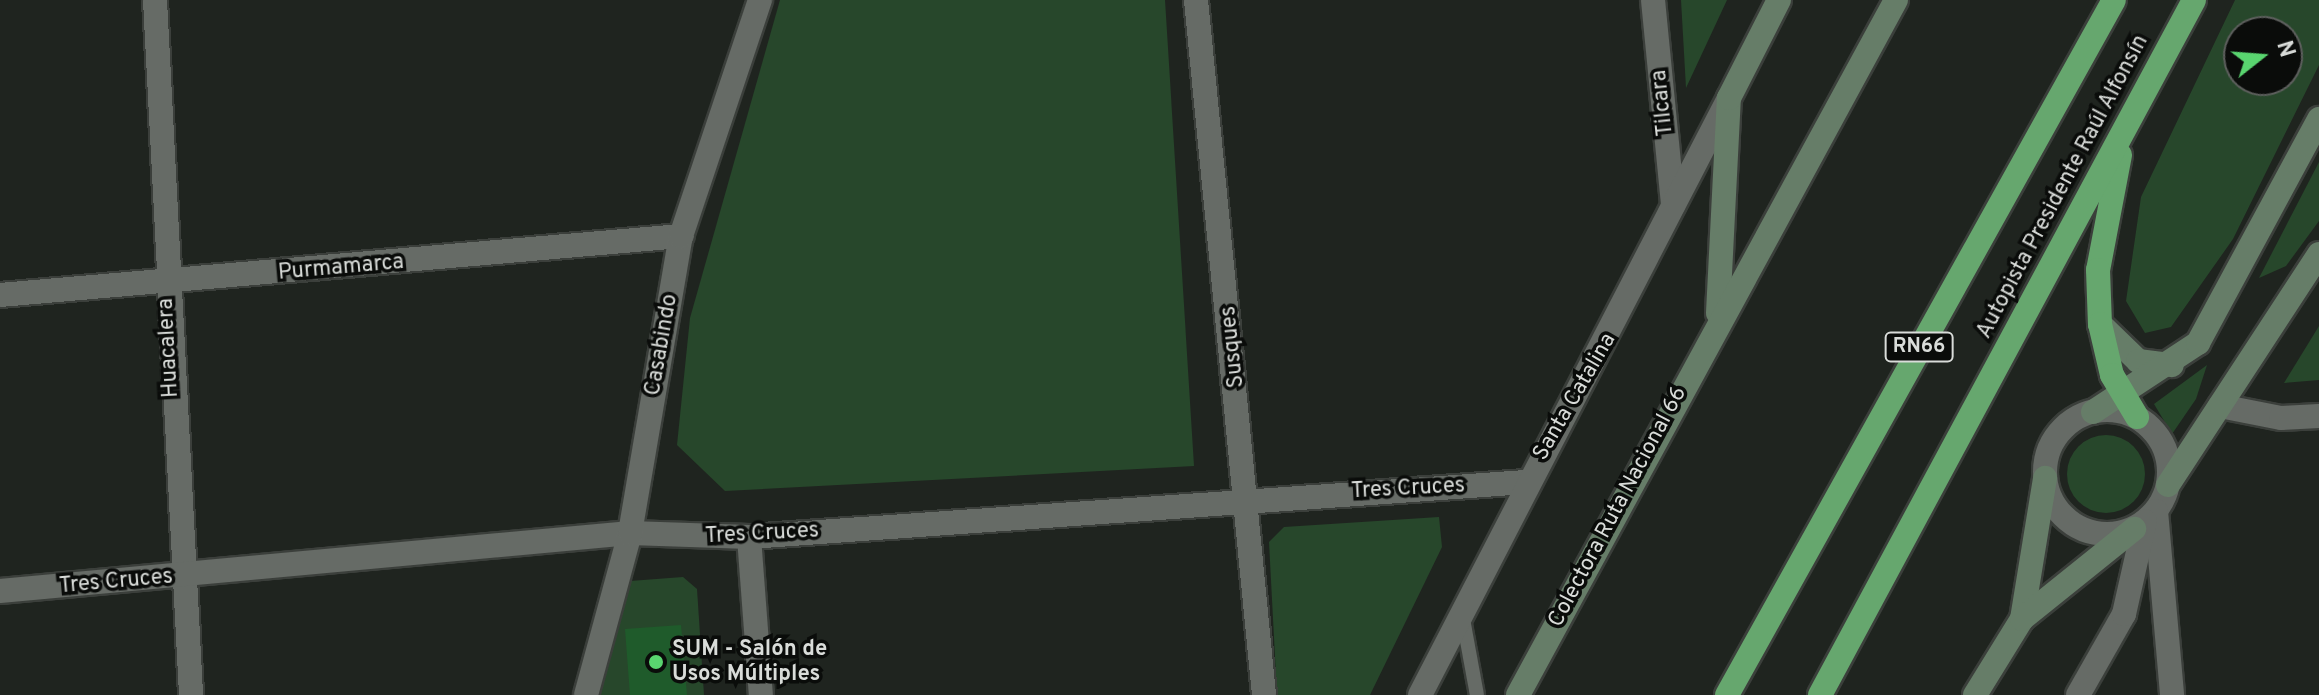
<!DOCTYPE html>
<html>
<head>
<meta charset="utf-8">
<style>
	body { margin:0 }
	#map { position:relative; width:2319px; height:695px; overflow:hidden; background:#1f241f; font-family:Overpass,sans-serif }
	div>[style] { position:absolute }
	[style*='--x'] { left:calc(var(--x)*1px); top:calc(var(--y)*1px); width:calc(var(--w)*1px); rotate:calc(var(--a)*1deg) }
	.green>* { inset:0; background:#27472b }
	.round { border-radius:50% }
	.building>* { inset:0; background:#1f5b2b }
	.roads { filter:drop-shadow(2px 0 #3b3f3b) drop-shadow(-2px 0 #3b3f3b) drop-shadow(0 2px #3b3f3b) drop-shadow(0 -2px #3b3f3b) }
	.lane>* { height:14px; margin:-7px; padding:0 7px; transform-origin:7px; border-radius:7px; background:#666b66 }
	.street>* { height:24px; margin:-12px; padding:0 12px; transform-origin:12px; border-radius:12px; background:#666b66 }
	.street>.ring { margin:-12px; padding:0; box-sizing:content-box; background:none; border:24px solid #666b66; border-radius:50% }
	.secondary>* { height:24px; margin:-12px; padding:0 12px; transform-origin:12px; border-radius:12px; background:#667d68 }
	.highway>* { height:24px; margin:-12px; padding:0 12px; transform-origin:12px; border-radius:12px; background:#66a76e }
	.dots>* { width:22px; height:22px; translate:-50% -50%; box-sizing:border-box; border:4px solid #0a0c0a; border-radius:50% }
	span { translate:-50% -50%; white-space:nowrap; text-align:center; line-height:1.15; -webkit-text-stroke:7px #0a0c0a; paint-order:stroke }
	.shield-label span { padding:2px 6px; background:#0a0c0a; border:2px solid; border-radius:6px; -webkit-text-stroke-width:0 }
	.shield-label { font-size:20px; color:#d9dcd9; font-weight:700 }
	.street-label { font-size:22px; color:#d9dcd9 }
	.poi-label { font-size:22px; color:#d9dcd9; font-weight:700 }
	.left { translate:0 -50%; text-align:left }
	.north { position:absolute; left:2223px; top:16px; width:80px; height:80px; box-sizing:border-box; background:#0a0c0a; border:2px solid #5d5f5d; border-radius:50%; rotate:73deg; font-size:22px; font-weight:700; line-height:32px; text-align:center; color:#d9dcd9 }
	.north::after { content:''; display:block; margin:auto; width:28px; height:36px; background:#59d56f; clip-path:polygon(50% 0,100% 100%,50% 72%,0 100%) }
</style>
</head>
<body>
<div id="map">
	<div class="green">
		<div style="clip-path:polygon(780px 0,1165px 0,1194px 466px,725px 491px,677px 445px,690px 318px)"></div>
		<div style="clip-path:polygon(1681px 0,1727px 0,1686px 88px)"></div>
		<div style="clip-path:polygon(evenodd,2235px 0,2319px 0,2319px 65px,2233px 239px,2171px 327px,2145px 333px,2126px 301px,2141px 197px,2235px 0,2239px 32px,2287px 32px,2287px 80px,2239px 80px,2239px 32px)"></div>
		<div style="clip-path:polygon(2319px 162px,2319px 221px,2286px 266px,2259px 278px)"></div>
		<div style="clip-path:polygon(2319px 326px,2319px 380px,2284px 383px)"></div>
		<div style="clip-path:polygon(2207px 365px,2196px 399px,2172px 434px,2154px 404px)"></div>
		<div class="round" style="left:2067px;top:435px;width:78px;height:78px"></div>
		<div style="clip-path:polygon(1439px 517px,1442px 547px,1370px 695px,1277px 695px,1269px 542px,1284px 527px)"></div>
		<div style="clip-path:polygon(683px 577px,697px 589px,704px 695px,596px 695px,630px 581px)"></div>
	</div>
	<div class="building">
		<div style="clip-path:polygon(681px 625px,687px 695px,630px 695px,625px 629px)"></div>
	</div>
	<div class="roads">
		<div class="lane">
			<div style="--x:1463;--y:619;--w:77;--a:79.6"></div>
		</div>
		<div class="street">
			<div style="--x:155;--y:0;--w:696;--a:87.03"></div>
			<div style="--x:1196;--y:0;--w:698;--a:84.41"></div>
			<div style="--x:1653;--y:0;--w:206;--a:84.4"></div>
			<div style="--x:0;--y:295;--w:684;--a:-4.95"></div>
			<div style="--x:2220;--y:406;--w:62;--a:11.1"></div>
			<div style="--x:2281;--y:418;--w:38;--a:-3"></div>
			<div class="ring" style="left:2045px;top:410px;width:100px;height:100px"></div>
			<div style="--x:2156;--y:511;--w:185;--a:85"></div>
			<div style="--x:749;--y:537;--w:158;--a:85.7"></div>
			<div style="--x:0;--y:591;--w:633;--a:-5.26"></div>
			<div style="--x:630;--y:533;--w:119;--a:1.9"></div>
			<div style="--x:749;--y:537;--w:778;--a:-4.05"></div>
			<div style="--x:586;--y:695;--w:168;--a:-74.8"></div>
			<div style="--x:630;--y:533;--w:301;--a:-80.3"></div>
			<div style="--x:681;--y:236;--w:249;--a:-71.5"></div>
			<div style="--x:1420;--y:695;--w:672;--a:-62.63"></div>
			<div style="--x:2078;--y:695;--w:93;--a:-60.4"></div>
			<div style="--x:2124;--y:614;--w:95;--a:-77.3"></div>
		</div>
		<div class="secondary">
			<div style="--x:1718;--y:313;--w:215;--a:-87.1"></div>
			<div style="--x:1729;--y:98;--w:110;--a:-63"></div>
			<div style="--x:2100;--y:324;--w:53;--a:44.2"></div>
			<div style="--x:2138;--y:361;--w:34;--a:7"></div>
			<div style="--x:2093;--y:412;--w:126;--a:-33.3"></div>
			<div style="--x:2198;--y:343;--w:255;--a:-61.6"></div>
			<div style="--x:2168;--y:485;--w:276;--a:-56.8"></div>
			<div style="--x:2022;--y:619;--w:143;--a:-80.7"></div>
			<div style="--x:1518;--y:695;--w:791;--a:-61.46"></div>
			<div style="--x:1975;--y:695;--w:89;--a:-58.3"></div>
			<div style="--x:2022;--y:619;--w:144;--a:-38.8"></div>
		</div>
		<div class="highway">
			<div style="--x:2120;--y:155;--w:117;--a:100.8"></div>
			<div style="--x:2098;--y:270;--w:54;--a:87.9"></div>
			<div style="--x:2100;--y:324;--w:52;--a:76.8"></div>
			<div style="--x:2112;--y:375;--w:49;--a:59.2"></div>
			<div style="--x:1727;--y:695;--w:795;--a:-60.89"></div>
			<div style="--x:1820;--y:695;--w:789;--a:-61.71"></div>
		</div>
	</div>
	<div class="dots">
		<div style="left:656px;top:662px;background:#59d56f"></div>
	</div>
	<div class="shield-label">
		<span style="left:1919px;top:347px">RN66</span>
	</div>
	<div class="street-label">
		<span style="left:1663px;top:103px;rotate:-96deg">Tilcara</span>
		<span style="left:2063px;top:187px;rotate:-62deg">Autopista Presidente Raúl Alfonsín</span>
		<span style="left:341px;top:268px;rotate:-5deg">Purmamarca</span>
		<span style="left:662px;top:345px;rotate:-80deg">Casabindo</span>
		<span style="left:1233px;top:347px;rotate:-96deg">Susques</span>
		<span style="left:169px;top:348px;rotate:-93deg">Huacalera</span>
		<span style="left:1575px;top:397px;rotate:-60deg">Santa Catalina</span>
		<span style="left:1408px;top:489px;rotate:-3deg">Tres Cruces</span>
		<span style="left:1618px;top:507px;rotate:-62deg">Colectora Ruta Nacional 66</span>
		<span style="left:762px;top:534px;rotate:-3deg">Tres Cruces</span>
		<span style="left:116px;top:582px;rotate:-5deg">Tres Cruces</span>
	</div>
	<div class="poi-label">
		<span class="left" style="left:672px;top:662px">SUM - Salón de<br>Usos Múltiples</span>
	</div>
	<div class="north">N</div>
</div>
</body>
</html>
